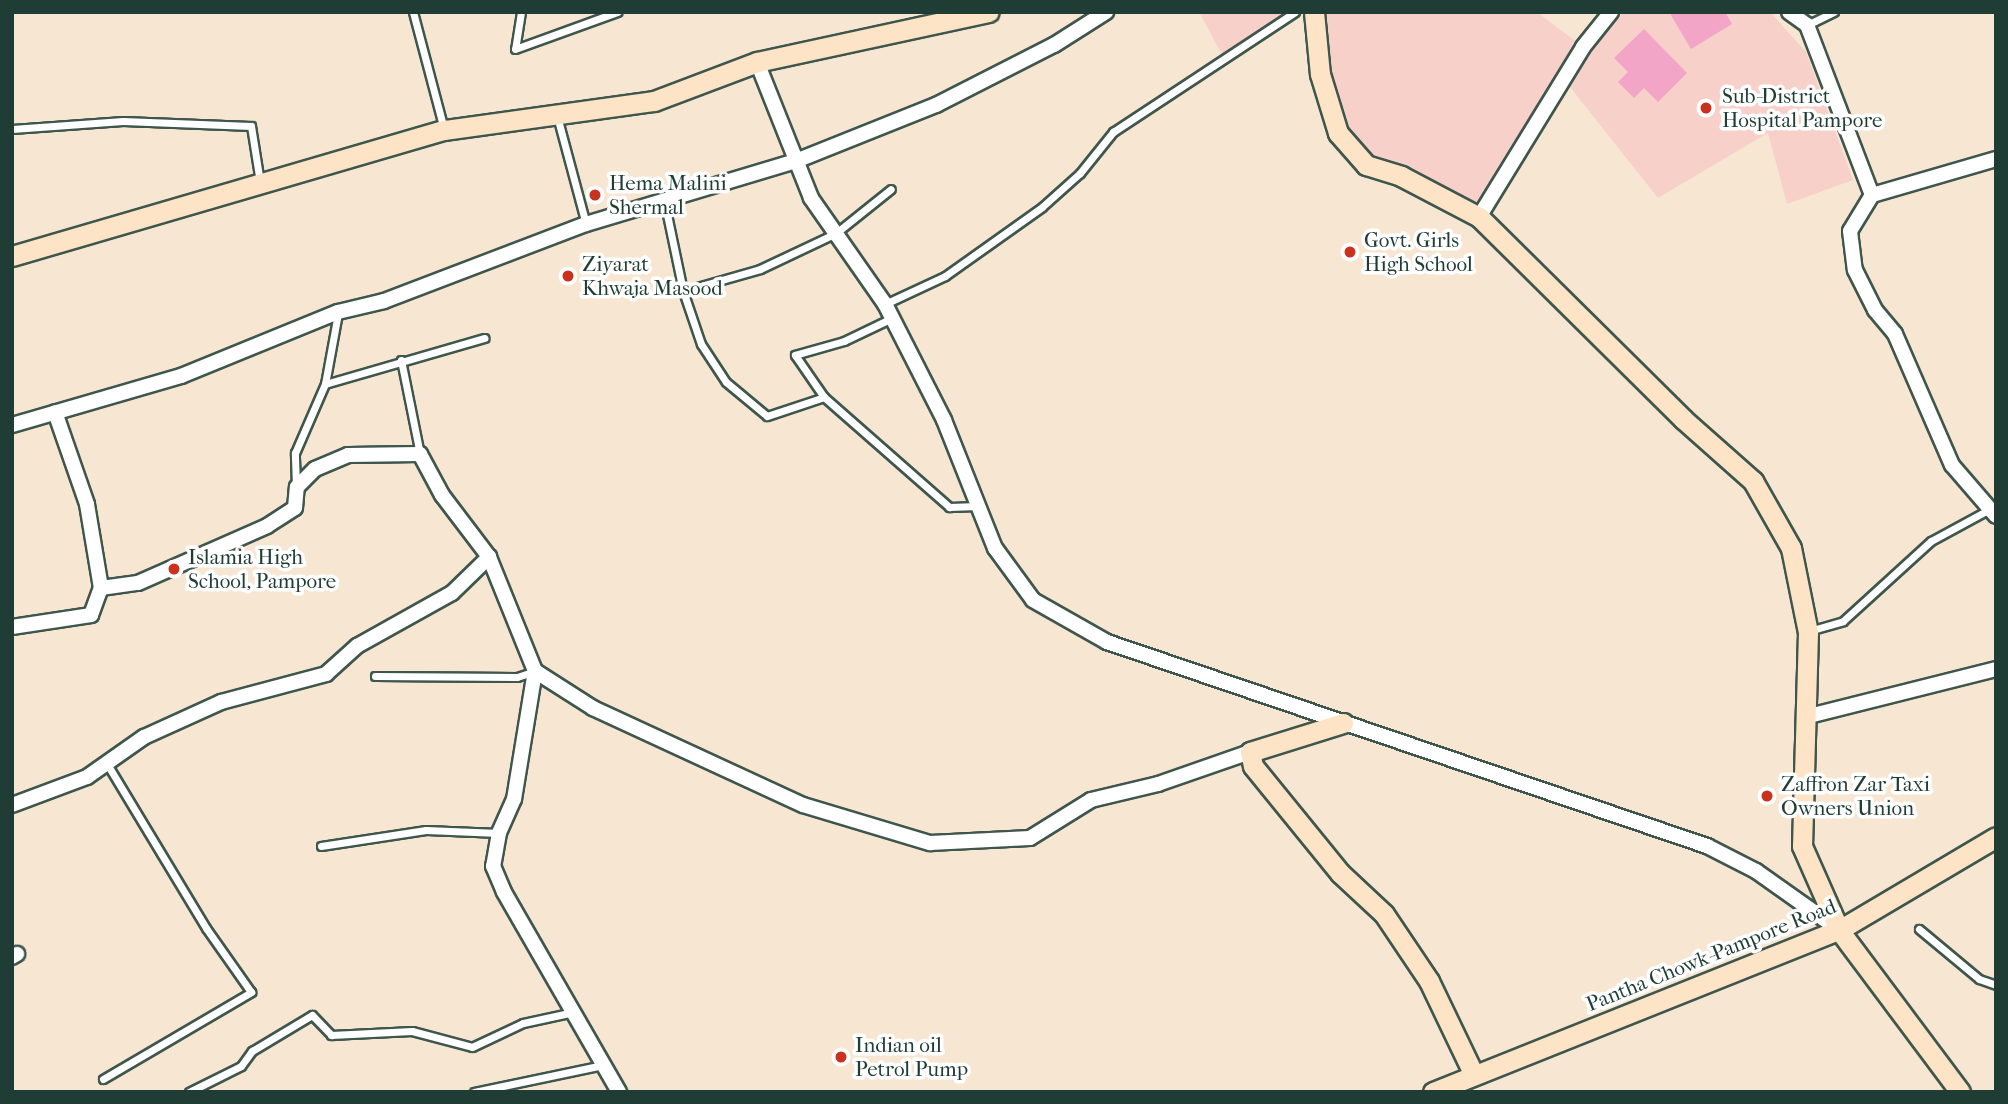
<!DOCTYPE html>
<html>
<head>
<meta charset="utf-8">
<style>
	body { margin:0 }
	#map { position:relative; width:2008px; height:1104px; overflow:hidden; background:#f7e7d2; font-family:"IM FELL French Canon",serif }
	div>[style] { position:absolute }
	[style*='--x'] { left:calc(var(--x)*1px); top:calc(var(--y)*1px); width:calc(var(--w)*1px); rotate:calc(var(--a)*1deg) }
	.built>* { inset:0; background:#f7d0ca }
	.building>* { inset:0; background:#f2a5c6 }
	.roads { filter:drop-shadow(2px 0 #3f564c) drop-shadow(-2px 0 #3f564c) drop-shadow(0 2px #3f564c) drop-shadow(0 -2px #3f564c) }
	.lane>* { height:7px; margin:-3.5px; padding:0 3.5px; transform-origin:3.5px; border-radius:3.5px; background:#fff }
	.street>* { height:14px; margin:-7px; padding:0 7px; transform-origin:7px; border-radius:7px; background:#fff }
	.secondary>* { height:19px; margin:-9.5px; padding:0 9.5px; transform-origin:9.5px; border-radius:9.5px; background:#fee4c6 }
	.dots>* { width:19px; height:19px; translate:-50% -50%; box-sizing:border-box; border:4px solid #fff; border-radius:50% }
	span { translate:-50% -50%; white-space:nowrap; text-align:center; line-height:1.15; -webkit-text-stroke:7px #fff; paint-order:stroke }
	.poi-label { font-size:21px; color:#1f3d34 }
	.left { translate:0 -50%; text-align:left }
	.street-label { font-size:21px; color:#1f3d34 }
	.frame { position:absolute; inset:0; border:14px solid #1f3d34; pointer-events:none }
</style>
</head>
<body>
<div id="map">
	<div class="built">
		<div style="clip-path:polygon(1199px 12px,1295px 12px,1225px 60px)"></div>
		<div style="clip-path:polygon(1314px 12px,1537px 12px,1583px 47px,1479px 217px,1366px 165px,1338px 133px)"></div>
		<div style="clip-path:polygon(1623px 12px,1770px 12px,1806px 52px,1853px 180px,1787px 204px,1768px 133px,1658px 198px,1566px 82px)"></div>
	</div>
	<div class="building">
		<div style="clip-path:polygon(1669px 12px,1725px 12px,1732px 24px,1691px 49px)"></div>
		<div style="clip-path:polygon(1644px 29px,1687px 73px,1658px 102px,1644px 88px,1634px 98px,1618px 82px,1628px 72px,1614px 58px)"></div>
	</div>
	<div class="roads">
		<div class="lane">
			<div style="--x:413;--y:12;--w:121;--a:75.2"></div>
			<div style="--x:521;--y:12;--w:37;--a:99"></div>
			<div style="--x:515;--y:49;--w:109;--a:-19.9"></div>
			<div style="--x:1807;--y:25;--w:30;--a:-26"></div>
			<div style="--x:557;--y:116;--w:112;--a:75"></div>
			<div style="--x:12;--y:129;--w:111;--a:-4.1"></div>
			<div style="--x:123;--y:121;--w:128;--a:2.2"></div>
			<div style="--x:251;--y:126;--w:57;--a:80.9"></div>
			<div style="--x:664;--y:200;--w:93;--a:78.2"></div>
			<div style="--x:683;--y:291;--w:56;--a:71.2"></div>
			<div style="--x:701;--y:344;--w:45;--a:56.7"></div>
			<div style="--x:726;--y:382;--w:53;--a:39.7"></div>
			<div style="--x:767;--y:416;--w:60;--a:-18.4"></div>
			<div style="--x:683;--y:291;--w:80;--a:-15.9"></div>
			<div style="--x:760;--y:269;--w:84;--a:-25.3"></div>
			<div style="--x:836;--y:233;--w:70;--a:-38.7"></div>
			<div style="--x:885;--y:304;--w:66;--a:-25"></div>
			<div style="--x:945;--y:276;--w:119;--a:-35.4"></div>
			<div style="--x:1042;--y:207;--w:51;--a:-41.8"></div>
			<div style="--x:1080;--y:173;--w:53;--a:-51.2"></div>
			<div style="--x:1113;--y:132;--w:218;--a:-33.4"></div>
			<div style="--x:892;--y:318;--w:53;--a:154.4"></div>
			<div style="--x:844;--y:341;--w:51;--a:164.1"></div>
			<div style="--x:795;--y:355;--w:51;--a:55.4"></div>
			<div style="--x:824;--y:397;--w:167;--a:41.3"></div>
			<div style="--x:949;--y:507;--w:29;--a:-2"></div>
			<div style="--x:401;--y:360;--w:96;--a:78.6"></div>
			<div style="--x:325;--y:384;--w:166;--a:-16.1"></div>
			<div style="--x:296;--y:486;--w:33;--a:-92"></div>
			<div style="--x:295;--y:453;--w:75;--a:-66.5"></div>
			<div style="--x:325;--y:384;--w:72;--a:-79.6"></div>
			<div style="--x:1809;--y:631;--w:35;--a:-16"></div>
			<div style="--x:1843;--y:621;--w:119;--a:-42.3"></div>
			<div style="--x:1931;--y:541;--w:67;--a:-28.5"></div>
			<div style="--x:375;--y:676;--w:142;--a:0.4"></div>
			<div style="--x:517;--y:677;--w:19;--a:-18"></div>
			<div style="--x:321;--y:846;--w:106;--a:-8.7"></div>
			<div style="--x:426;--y:830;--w:73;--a:2.4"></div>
			<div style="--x:1919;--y:929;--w:78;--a:39.8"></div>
			<div style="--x:1979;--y:979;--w:18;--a:19"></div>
			<div style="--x:103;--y:1079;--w:172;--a:-30.4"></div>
			<div style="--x:251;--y:992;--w:78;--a:-125.1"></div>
			<div style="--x:206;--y:928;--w:194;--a:-121.1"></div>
			<div style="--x:189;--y:1092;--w:58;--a:-26.6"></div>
			<div style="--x:241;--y:1066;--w:19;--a:-54"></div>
			<div style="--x:252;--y:1051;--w:70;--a:-31"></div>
			<div style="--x:312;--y:1015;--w:28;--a:46"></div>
			<div style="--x:331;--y:1035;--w:81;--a:-2.8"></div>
			<div style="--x:412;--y:1031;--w:62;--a:14.9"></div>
			<div style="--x:472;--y:1047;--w:56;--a:-25.2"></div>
			<div style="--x:523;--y:1023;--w:52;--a:-12.2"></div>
			<div style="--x:474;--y:1092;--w:132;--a:-11.8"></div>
		</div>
		<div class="street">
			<div style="--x:1789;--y:12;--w:22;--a:36"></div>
			<div style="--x:1807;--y:25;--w:182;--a:69.1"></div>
			<div style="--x:757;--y:62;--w:146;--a:68.3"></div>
			<div style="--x:811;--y:198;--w:129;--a:55.1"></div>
			<div style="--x:885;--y:304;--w:130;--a:63"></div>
			<div style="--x:944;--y:420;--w:138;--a:68.3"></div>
			<div style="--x:995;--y:548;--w:64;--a:53.8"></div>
			<div style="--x:1033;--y:600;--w:85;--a:29.6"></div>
			<div style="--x:1107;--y:642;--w:634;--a:18.78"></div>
			<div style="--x:1707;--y:846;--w:55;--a:27"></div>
			<div style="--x:1756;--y:871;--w:100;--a:35.3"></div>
			<div style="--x:1996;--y:159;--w:129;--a:163.8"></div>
			<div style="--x:1872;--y:195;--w:42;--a:121.4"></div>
			<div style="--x:1850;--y:231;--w:39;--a:83"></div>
			<div style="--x:1855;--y:270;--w:45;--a:63.4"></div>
			<div style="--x:1875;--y:310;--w:31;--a:50"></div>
			<div style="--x:1895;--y:334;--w:143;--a:66.5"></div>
			<div style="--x:1952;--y:465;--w:67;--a:49.2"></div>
			<div style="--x:1479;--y:217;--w:199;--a:-58.5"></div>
			<div style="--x:1583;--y:47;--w:45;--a:-51.3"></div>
			<div style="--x:12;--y:425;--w:176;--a:-16.2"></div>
			<div style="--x:181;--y:376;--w:170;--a:-22.2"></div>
			<div style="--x:338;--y:312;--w:47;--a:-13.4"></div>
			<div style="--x:384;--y:301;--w:216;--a:-20.9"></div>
			<div style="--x:586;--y:224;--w:219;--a:-16.7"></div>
			<div style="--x:796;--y:161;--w:151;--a:-21.8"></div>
			<div style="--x:936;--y:105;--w:132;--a:-27"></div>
			<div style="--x:1054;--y:45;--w:62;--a:-32.4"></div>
			<div style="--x:101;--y:588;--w:37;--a:-8"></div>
			<div style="--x:138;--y:583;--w:141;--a:-23.8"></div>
			<div style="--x:267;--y:526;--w:33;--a:-33"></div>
			<div style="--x:295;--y:508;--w:21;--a:-85"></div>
			<div style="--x:297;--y:487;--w:25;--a:-45"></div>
			<div style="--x:315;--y:469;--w:36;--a:-23"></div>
			<div style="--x:348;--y:455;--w:72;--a:-0.8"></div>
			<div style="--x:420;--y:454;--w:47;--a:61.8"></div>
			<div style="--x:442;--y:495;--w:78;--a:52.8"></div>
			<div style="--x:489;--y:557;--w:123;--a:68"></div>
			<div style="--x:535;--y:671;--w:130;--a:99.3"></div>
			<div style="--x:514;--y:799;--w:37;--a:114"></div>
			<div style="--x:499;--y:833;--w:34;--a:100"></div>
			<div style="--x:493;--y:866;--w:28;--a:67"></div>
			<div style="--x:504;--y:892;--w:231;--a:60.1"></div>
			<div style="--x:12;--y:627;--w:80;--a:-8.6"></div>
			<div style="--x:91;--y:615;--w:29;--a:-70"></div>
			<div style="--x:101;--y:588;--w:85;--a:-99.5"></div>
			<div style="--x:87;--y:504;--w:97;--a:-109.2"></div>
			<div style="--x:535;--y:671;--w:69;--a:32.5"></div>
			<div style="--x:593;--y:708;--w:231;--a:24.8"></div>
			<div style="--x:803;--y:805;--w:133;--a:16.7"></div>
			<div style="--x:930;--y:843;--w:100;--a:-2.9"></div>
			<div style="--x:1030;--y:838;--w:72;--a:-31.9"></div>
			<div style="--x:1091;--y:800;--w:69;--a:-13.4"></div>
			<div style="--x:1158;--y:784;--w:97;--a:-19.2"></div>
			<div style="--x:1809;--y:716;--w:193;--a:-14.1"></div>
			<div style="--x:12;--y:805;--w:80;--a:-20.5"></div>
			<div style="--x:87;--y:777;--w:70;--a:-35.1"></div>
			<div style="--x:144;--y:737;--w:85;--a:-24.4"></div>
			<div style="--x:221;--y:702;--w:109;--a:-14.9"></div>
			<div style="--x:326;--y:674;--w:42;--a:-42.1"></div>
			<div style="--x:357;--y:646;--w:109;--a:-29.2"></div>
			<div style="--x:452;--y:593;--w:52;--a:-44.2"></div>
			<div style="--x:12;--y:957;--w:6;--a:-31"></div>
		</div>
		<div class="secondary">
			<div style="--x:1314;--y:12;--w:62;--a:84.5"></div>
			<div style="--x:1320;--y:74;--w:62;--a:73"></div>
			<div style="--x:1338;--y:133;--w:43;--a:48.8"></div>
			<div style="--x:1366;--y:165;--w:37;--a:17"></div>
			<div style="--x:1401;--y:176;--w:88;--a:27.7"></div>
			<div style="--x:1479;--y:217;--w:287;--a:44.7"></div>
			<div style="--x:1683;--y:419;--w:94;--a:41.5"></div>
			<div style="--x:1753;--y:481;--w:77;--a:60.4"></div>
			<div style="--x:1791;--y:548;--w:86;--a:78.6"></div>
			<div style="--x:1808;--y:632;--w:214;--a:91.6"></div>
			<div style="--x:1802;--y:846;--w:92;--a:66.2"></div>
			<div style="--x:1839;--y:930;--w:202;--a:53.2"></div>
			<div style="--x:12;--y:256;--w:450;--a:-16.3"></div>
			<div style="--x:444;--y:130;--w:212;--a:-7.9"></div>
			<div style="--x:654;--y:101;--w:110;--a:-20.7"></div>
			<div style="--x:757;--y:62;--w:237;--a:-12.2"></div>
			<div style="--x:1343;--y:723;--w:97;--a:162.7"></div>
			<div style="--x:1250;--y:752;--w:14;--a:78"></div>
			<div style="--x:1253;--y:766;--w:138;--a:50.9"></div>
			<div style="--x:1340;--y:873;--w:60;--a:43"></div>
			<div style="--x:1384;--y:914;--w:81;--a:56.1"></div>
			<div style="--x:1429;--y:981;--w:104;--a:64.4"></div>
			<div style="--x:1433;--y:1092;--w:437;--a:-21.8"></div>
			<div style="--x:1839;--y:930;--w:182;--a:-30.6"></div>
		</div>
	</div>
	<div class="dots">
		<div style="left:1706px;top:108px;background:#c8321e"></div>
		<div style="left:595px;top:195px;background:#c8321e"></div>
		<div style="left:1350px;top:252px;background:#c8321e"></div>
		<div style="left:568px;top:276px;background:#c8321e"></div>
		<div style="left:174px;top:569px;background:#c8321e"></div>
		<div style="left:1767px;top:796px;background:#c8321e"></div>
		<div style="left:841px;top:1057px;background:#c8321e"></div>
	</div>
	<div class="poi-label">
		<span class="left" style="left:1722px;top:108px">Sub-District<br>Hospital Pampore</span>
		<span class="left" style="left:609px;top:195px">Hema Malini<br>Shermal</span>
		<span class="left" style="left:1364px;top:252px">Govt. Girls<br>High School</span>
		<span class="left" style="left:582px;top:276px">Ziyarat<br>Khwaja Masood</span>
		<span class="left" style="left:188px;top:569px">Islamia High<br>School, Pampore</span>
		<span class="left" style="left:1781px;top:796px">Zaffron Zar Taxi<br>Owners Union</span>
		<span class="left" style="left:855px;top:1057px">Indian oil<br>Petrol Pump</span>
	</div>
	<div class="street-label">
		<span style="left:1711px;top:955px;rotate:-22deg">Pantha Chowk-Pampore Road</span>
	</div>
	<div class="frame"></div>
</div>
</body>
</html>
